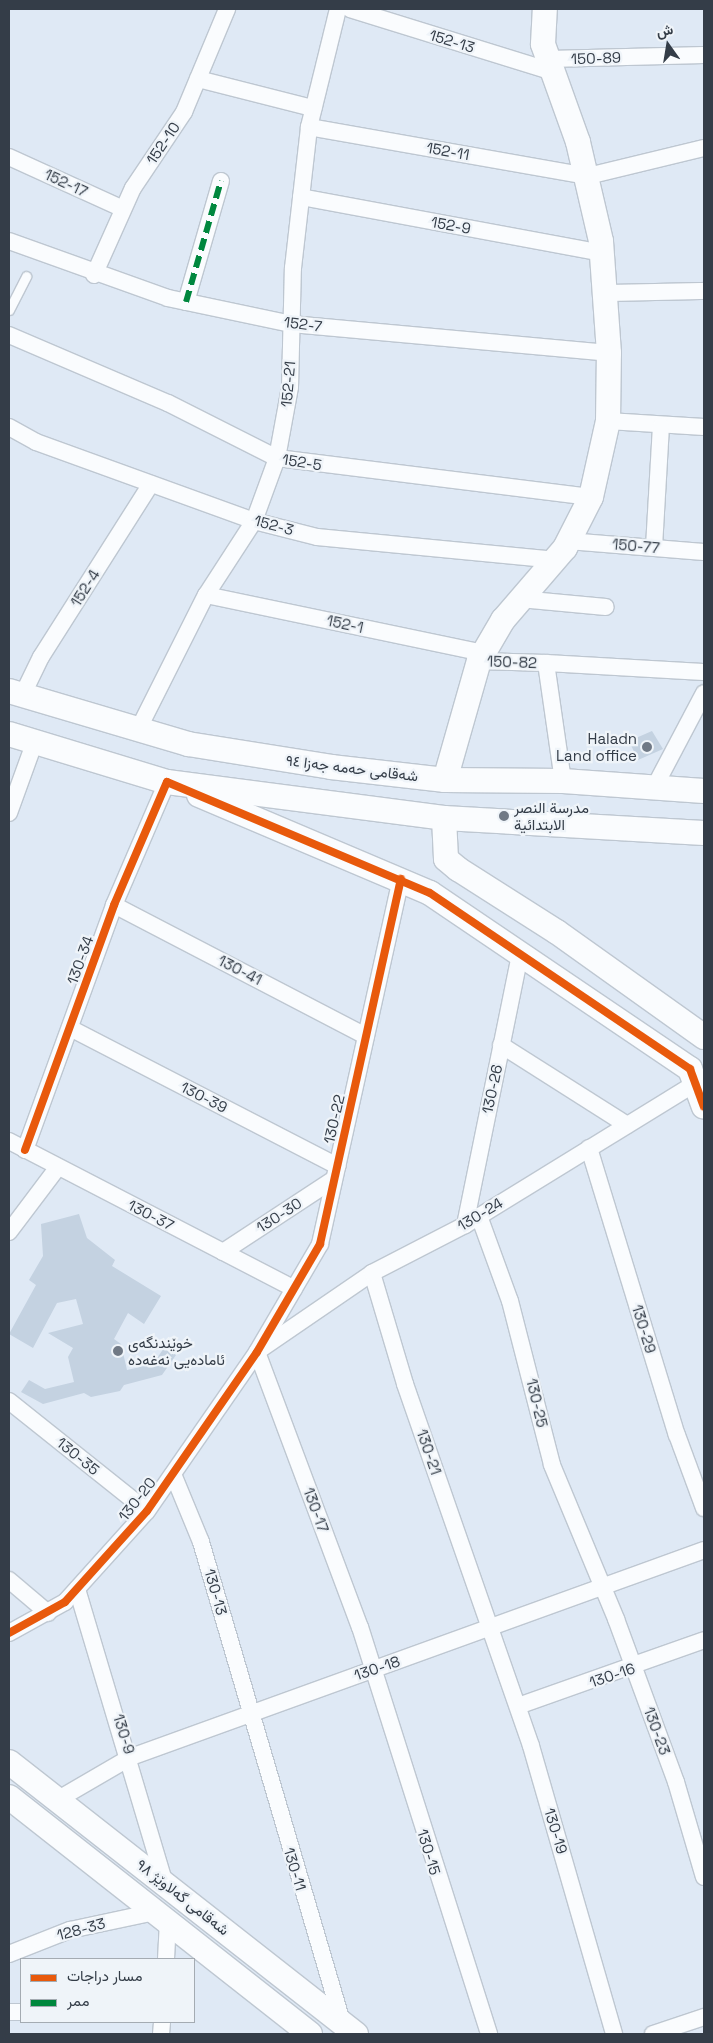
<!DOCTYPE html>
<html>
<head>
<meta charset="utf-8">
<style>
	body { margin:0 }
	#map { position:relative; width:713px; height:2043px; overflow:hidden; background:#dfe9f5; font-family:"Space Grotesk",Vazirmatn,sans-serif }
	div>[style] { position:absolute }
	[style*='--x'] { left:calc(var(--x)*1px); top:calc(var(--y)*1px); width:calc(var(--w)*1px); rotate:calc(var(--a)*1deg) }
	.building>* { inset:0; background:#c4d2e1 }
	.roads { filter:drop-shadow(1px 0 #bec7d1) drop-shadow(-1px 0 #bec7d1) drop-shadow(0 1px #bec7d1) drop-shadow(0 -1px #bec7d1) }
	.lane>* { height:9px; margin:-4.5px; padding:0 4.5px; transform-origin:4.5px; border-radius:4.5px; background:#fafcfe }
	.street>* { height:16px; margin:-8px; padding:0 8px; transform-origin:8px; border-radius:8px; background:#fafcfe }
	.secondary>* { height:24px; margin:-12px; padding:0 12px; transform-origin:12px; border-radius:12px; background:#fafcfe }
	.quiet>* { height:6px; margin-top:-3px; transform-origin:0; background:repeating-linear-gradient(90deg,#00873e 0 12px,transparent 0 18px) }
	.cycleway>* { height:8px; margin:-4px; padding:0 4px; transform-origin:4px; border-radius:4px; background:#e8590c }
	.dots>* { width:14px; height:14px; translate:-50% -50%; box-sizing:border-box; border:2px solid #eff4f9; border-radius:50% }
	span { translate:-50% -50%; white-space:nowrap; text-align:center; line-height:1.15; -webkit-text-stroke:4.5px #eff4f9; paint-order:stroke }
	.street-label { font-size:15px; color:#343d48 }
	.poi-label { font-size:15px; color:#343d48 }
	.right { translate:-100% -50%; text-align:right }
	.left { translate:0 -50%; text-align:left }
	.frame { position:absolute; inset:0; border:10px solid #343d48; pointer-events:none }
	.legend { position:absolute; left:20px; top:1958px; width:175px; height:65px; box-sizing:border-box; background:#eff4f9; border:1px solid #a4abb2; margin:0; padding:6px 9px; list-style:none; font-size:15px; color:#343d48 }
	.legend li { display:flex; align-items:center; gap:10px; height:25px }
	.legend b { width:25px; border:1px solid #a4abb2 }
	.north { position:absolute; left:643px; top:20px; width:50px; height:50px; -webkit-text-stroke:4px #eff4f9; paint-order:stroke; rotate:347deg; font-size:14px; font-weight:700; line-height:20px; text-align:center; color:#343d48 }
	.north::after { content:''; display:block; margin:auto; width:18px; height:22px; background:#343d48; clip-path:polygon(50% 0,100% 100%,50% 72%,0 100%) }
</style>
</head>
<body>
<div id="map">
	<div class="building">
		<div style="clip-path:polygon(652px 731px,663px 749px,638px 760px,629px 741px)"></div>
		<div style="clip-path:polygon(79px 1214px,87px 1238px,115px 1260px,112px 1266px,161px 1296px,144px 1324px,128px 1313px,114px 1339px,121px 1344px,127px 1370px,153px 1364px,164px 1348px,176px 1355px,162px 1375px,124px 1385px,120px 1391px,91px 1397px,84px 1393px,43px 1404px,21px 1392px,29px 1380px,45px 1389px,74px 1382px,68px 1357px,73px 1348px,48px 1333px,83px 1324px,76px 1299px,57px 1303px,33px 1348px,9px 1334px,36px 1285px,29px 1280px,43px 1256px,41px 1224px)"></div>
	</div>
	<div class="roads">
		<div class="lane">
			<div style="--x:9;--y:310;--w:38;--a:-63"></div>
		</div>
		<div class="street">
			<div style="--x:350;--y:9;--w:213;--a:17.2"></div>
			<div style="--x:549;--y:59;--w:155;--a:-1.5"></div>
			<div style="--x:198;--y:79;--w:119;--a:14.2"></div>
			<div style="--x:309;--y:127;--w:283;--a:10"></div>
			<div style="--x:588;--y:176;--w:119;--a:-13.6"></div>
			<div style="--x:9;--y:157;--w:125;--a:24.5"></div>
			<div style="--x:301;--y:197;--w:306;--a:10.5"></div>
			<div style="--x:9;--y:241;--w:169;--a:19.7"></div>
			<div style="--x:168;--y:298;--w:126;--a:11.9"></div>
			<div style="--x:291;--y:324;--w:319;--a:5.2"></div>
			<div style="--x:94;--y:275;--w:95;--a:-65.9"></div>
			<div style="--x:133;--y:188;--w:92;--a:-56.1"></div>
			<div style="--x:184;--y:112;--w:112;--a:-67.3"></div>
			<div style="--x:606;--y:293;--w:98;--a:-1.2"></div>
			<div style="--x:186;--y:302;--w:126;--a:-73.9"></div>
			<div style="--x:9;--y:335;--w:173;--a:23.2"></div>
			<div style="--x:168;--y:403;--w:122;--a:26.8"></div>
			<div style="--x:277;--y:458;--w:316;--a:7.1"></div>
			<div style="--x:608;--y:421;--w:96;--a:3.6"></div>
			<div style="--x:9;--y:427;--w:31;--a:29"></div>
			<div style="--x:36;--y:442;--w:232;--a:19.9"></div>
			<div style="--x:254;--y:521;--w:65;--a:14.3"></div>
			<div style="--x:317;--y:537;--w:238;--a:5.5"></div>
			<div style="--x:568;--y:541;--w:136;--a:4.6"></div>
			<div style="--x:654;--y:547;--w:121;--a:-86.7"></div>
			<div style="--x:206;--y:595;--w:284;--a:11.8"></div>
			<div style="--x:520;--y:599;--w:86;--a:5.3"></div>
			<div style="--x:479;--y:661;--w:67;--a:1.7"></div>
			<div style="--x:546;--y:663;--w:119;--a:81.8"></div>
			<div style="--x:546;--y:663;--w:158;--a:3.3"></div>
			<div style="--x:23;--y:694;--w:41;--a:-64.1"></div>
			<div style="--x:41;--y:657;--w:205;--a:-57.6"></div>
			<div style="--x:139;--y:728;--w:149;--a:-63.3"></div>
			<div style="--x:206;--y:595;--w:88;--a:-57"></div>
			<div style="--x:254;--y:521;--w:67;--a:-69.9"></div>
			<div style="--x:277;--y:458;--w:72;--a:-79.6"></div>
			<div style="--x:290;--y:387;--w:119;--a:-88.6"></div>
			<div style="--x:293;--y:268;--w:142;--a:-83.5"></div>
			<div style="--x:309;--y:127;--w:122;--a:-76.2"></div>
			<div style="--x:654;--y:788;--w:107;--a:-62.2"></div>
			<div style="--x:9;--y:813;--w:77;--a:-70.1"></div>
			<div style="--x:114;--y:905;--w:284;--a:27.5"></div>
			<div style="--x:70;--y:1028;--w:301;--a:27.3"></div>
			<div style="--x:501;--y:1045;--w:149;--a:32.4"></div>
			<div style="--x:9;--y:1141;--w:321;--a:27.4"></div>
			<div style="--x:589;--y:1148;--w:300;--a:73"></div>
			<div style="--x:677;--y:1435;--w:78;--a:69.7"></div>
			<div style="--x:25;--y:1150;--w:261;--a:-70"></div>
			<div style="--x:114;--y:905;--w:134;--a:-66.7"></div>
			<div style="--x:479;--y:1216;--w:90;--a:70"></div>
			<div style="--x:510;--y:1301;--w:169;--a:75.6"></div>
			<div style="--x:552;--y:1465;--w:167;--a:67.4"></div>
			<div style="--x:616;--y:1619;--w:174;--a:69.8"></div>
			<div style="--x:676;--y:1782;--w:99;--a:73.6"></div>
			<div style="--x:465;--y:1225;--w:277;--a:-78.5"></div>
			<div style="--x:9;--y:1232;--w:81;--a:-53"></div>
			<div style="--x:223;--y:1252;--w:133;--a:-33.3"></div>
			<div style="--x:372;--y:1273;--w:116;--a:73.4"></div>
			<div style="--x:405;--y:1384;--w:383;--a:70.8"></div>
			<div style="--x:531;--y:1746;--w:300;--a:73.9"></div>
			<div style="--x:261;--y:1349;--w:135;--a:-34.4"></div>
			<div style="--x:372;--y:1273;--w:105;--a:-27.3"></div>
			<div style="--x:465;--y:1225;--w:278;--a:-31.6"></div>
			<div style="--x:257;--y:1352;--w:294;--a:69.5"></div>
			<div style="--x:360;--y:1627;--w:427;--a:72.4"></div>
			<div style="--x:9;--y:1401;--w:176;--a:38.6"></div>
			<div style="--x:173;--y:1474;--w:74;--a:67.6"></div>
			<div style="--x:201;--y:1542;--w:503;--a:73.62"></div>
			<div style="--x:9;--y:1580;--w:51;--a:40.2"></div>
			<div style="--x:77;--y:1589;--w:305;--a:73.4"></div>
			<div style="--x:9;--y:1633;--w:64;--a:-29"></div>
			<div style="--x:65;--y:1602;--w:122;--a:-48"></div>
			<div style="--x:147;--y:1511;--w:193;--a:-55.3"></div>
			<div style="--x:257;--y:1352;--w:125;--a:-59.7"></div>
			<div style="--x:320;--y:1244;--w:374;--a:-77.5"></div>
			<div style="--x:518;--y:1706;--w:197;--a:-19.5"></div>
			<div style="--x:57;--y:1800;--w:86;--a:-30.2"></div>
			<div style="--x:131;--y:1757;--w:609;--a:-19.86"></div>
			<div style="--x:9;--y:1954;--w:66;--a:-21.5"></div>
			<div style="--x:70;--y:1930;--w:87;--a:-12"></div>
			<div style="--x:166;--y:1959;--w:37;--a:-87"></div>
			<div style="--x:9;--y:2012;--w:12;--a:0"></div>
			<div style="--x:161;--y:2034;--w:12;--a:-85"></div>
			<div style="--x:653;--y:2034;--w:54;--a:-18.4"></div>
		</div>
		<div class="secondary">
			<div style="--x:9;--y:691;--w:187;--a:16.5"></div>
			<div style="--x:188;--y:744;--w:145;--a:9.1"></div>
			<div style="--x:331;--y:767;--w:115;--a:6.5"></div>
			<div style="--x:445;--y:780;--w:118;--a:0.5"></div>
			<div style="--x:563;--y:781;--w:141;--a:4.1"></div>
			<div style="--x:9;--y:734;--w:165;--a:16.9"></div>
			<div style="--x:167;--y:782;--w:279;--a:7.4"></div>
			<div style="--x:444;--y:818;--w:260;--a:3.3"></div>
			<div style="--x:445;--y:780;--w:124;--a:-74.1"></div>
			<div style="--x:479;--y:661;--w:48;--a:-59.7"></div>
			<div style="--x:503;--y:620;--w:95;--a:-49.3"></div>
			<div style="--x:565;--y:548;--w:57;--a:-63"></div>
			<div style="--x:591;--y:497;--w:78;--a:-77.4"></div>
			<div style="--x:608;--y:421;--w:68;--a:-89.2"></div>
			<div style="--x:609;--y:353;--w:112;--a:-94.1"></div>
			<div style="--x:601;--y:241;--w:102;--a:-103.1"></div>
			<div style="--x:578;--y:142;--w:104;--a:-109.7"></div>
			<div style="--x:543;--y:44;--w:35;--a:-87"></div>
			<div style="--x:199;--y:795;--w:251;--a:23"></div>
			<div style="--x:430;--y:893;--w:314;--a:34.1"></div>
			<div style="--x:690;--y:1069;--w:40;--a:69.8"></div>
			<div style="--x:444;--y:818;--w:41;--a:87.2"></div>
			<div style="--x:446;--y:859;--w:16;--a:40"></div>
			<div style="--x:458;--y:869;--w:117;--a:32.5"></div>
			<div style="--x:557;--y:932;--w:181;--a:35.5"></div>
			<div style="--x:9;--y:1762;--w:441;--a:38.1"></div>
			<div style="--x:9;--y:1797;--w:383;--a:38.2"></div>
		</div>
	</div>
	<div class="quiet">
		<div style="--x:186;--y:302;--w:126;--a:-73.9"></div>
	</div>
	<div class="cycleway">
		<div style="--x:25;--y:1150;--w:261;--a:-70"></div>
		<div style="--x:114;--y:905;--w:134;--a:-66.7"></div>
		<div style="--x:167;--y:782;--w:285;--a:22.9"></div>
		<div style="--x:430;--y:893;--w:314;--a:34.1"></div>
		<div style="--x:690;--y:1069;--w:40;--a:69.8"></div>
		<div style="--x:9;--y:1633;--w:64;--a:-29"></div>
		<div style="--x:65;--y:1602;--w:122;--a:-48"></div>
		<div style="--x:147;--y:1511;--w:193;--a:-55.3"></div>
		<div style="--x:257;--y:1352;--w:125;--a:-59.7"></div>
		<div style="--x:320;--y:1244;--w:374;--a:-77.5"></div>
	</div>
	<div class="dots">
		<div style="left:647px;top:747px;background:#707985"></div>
		<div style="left:504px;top:816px;background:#707985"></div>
		<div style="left:118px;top:1351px;background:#707985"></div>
	</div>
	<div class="street-label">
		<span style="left:452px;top:41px;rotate:17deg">152-13</span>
		<span style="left:596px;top:58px;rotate:-2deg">150-89</span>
		<span style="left:163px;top:143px;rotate:-56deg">152-10</span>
		<span style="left:448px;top:151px;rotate:10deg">152-11</span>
		<span style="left:66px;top:183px;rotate:25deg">152-17</span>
		<span style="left:451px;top:225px;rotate:10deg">152-9</span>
		<span style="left:303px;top:324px;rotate:7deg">152-7</span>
		<span style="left:288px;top:384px;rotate:-85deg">152-21</span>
		<span style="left:302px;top:462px;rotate:9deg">152-5</span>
		<span style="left:274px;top:525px;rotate:15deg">152-3</span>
		<span style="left:636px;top:546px;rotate:5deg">150-77</span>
		<span style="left:85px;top:588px;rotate:-58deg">152-4</span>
		<span style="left:345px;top:624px;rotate:12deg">152-1</span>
		<span style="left:512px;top:662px;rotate:2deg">150-82</span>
		<span style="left:352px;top:768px;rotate:7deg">شەقامی حەمە جەزا ٩٤</span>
		<span style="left:80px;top:960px;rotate:-70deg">130-34</span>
		<span style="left:240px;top:970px;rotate:27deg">130-41</span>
		<span style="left:492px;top:1089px;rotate:-78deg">130-26</span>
		<span style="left:204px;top:1097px;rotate:27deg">130-39</span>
		<span style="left:334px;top:1119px;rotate:-77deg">130-22</span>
		<span style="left:480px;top:1214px;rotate:-31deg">130-24</span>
		<span style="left:151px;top:1215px;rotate:27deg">130-37</span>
		<span style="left:279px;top:1215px;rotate:-33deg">130-30</span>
		<span style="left:644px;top:1329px;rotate:73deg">130-29</span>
		<span style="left:537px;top:1403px;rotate:77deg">130-25</span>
		<span style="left:429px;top:1452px;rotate:71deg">130-21</span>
		<span style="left:78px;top:1456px;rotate:39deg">130-35</span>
		<span style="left:137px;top:1499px;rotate:-52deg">130-20</span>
		<span style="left:316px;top:1510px;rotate:70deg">130-17</span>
		<span style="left:216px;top:1592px;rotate:74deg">130-13</span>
		<span style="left:377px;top:1668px;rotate:-19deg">130-18</span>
		<span style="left:612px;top:1675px;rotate:-19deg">130-16</span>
		<span style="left:657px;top:1731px;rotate:70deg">130-23</span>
		<span style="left:124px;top:1734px;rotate:73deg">130-9</span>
		<span style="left:556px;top:1831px;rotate:73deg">130-19</span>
		<span style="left:429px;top:1852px;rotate:73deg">130-15</span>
		<span style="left:295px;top:1869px;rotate:73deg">130-11</span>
		<span style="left:183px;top:1897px;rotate:38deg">شەقامی گەلاوێژ ٩٨</span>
		<span style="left:81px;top:1929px;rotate:-15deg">128-33</span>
	</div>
	<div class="poi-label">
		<span class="right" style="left:637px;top:747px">Haladn<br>Land office</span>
		<span class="left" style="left:514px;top:816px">مدرسة النصر<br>الابتدائية</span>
		<span class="left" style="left:128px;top:1351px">خوێندنگەی<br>ئامادەیی نەغەدە</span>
	</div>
	<div class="frame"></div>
	<ul class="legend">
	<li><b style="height:6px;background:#e8590c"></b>مسار دراجات</li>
	<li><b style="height:6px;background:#00873e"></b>ممر</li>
	</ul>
	<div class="north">ش</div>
</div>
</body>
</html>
